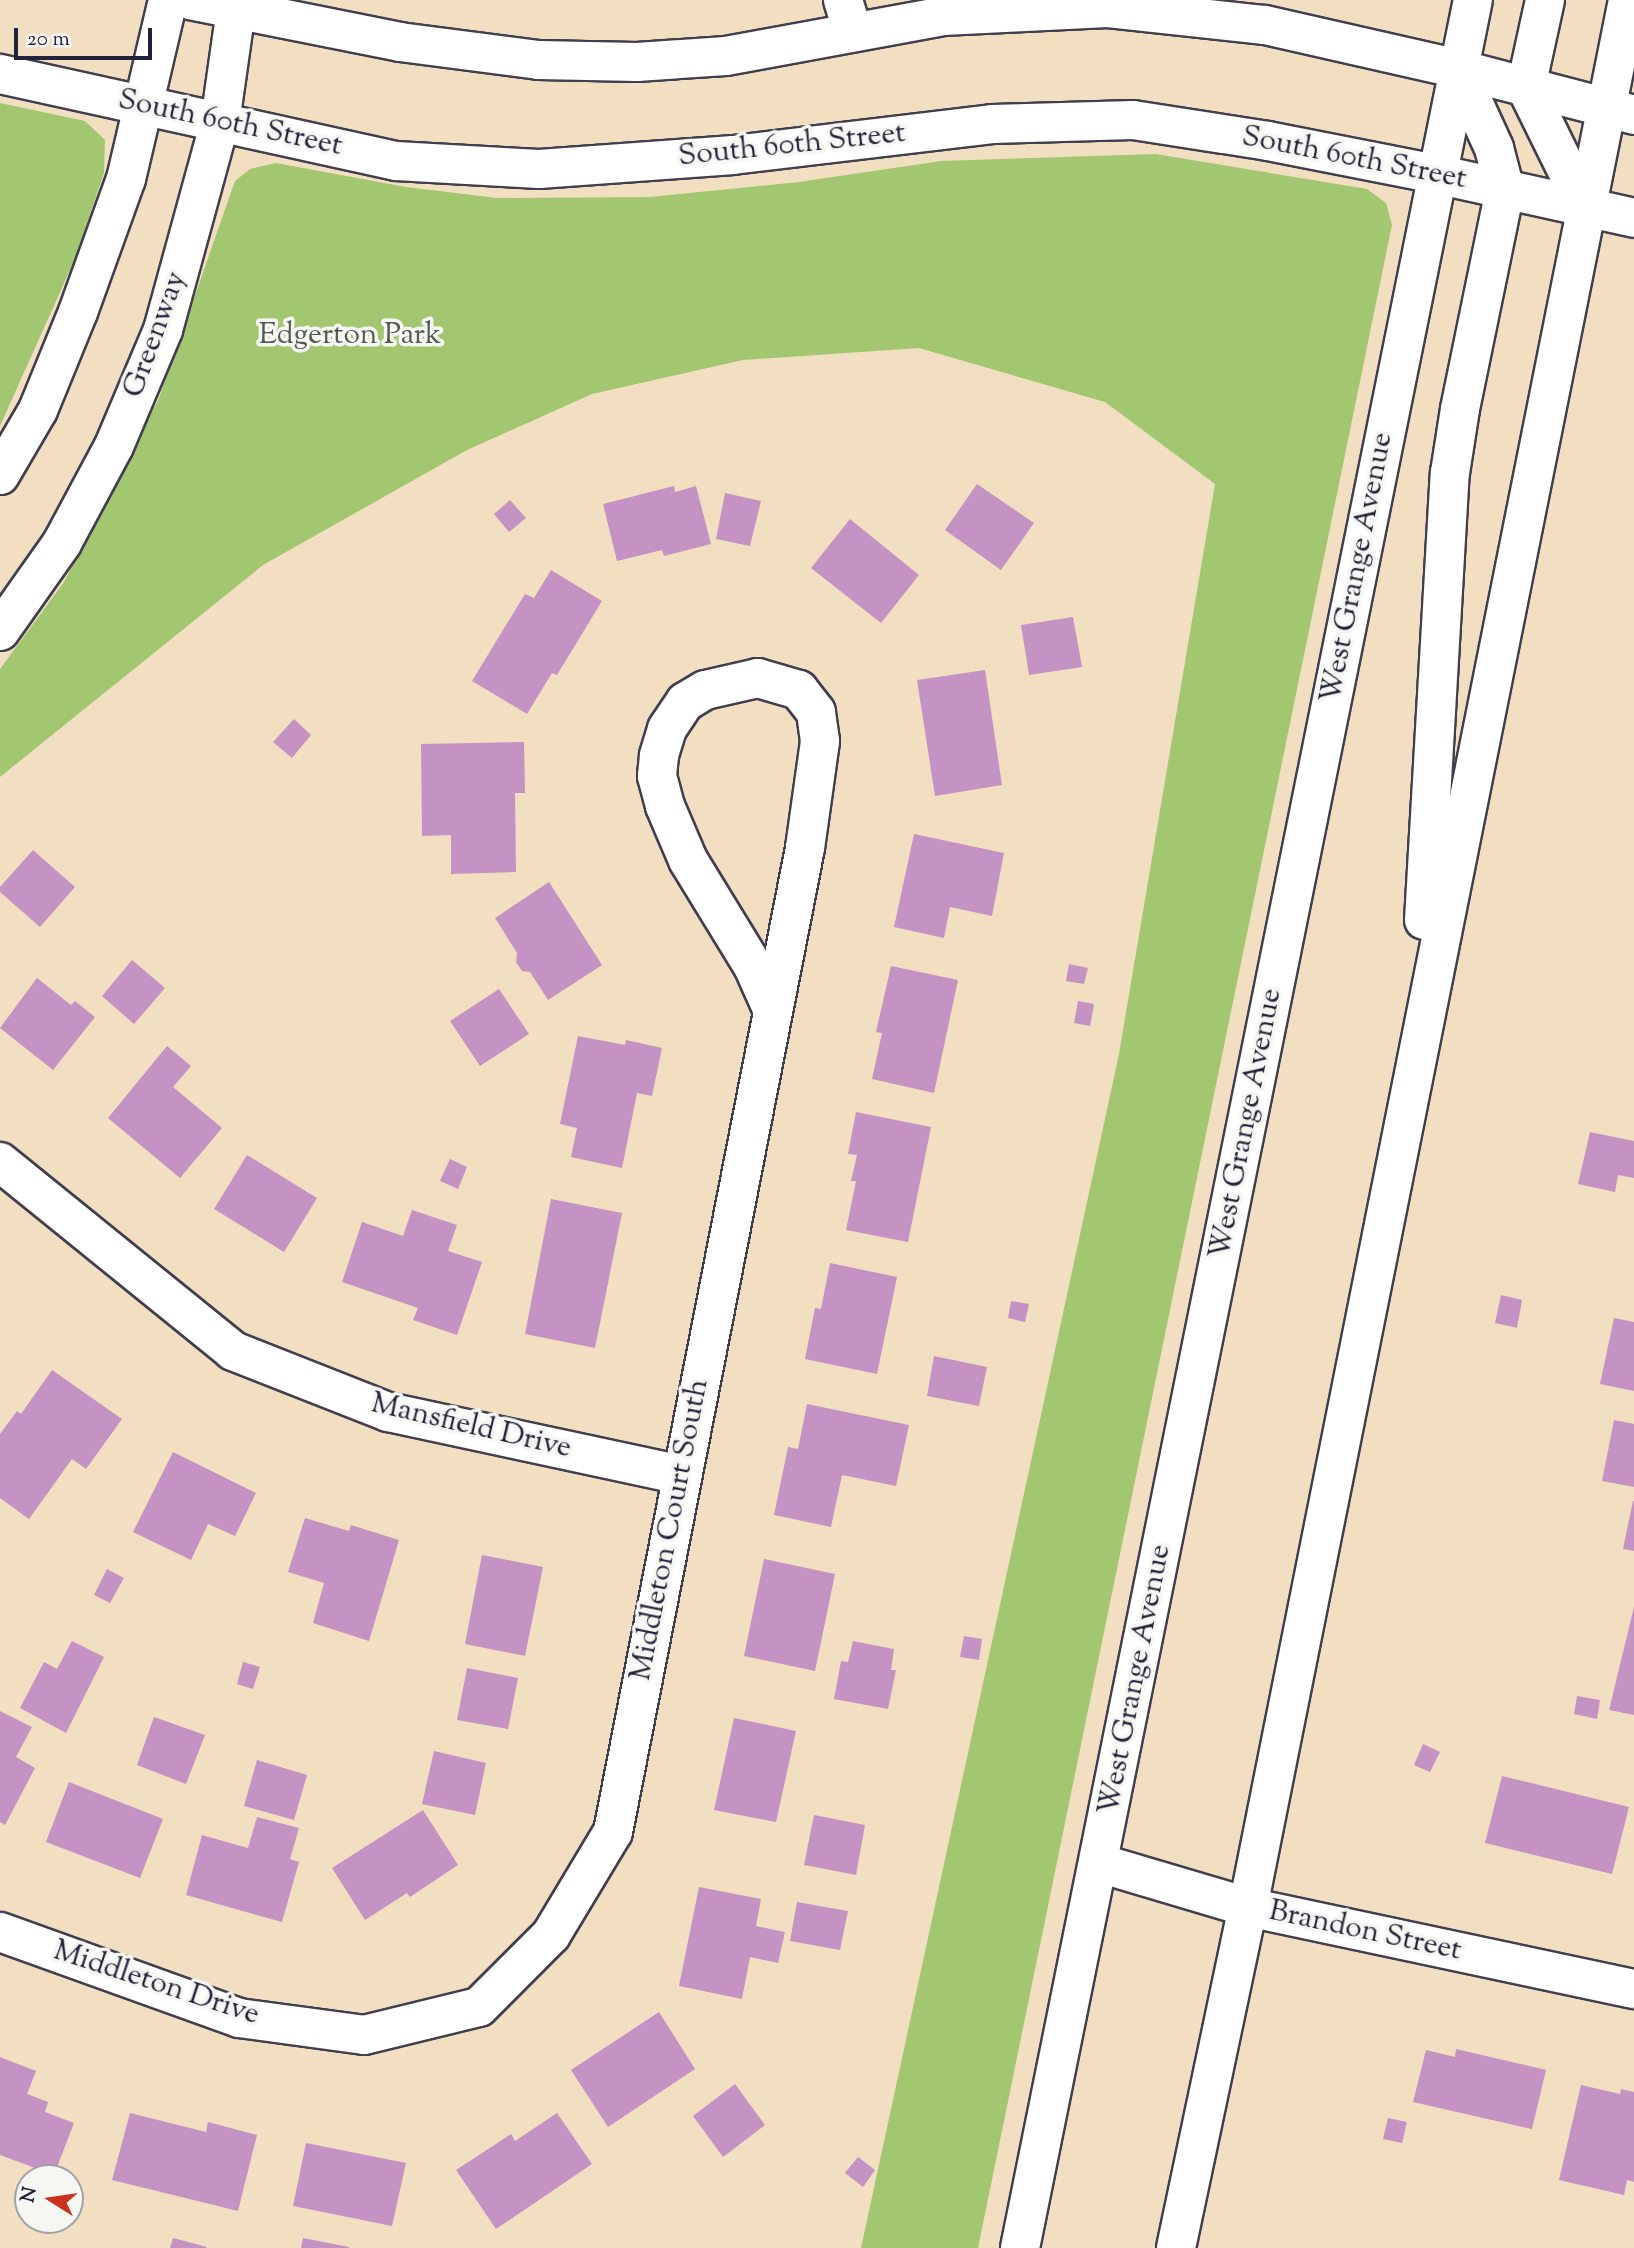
<!DOCTYPE html>
<html>
<head>
<meta charset="utf-8">
<style>
	body { margin:0 }
	#map { position:relative; width:1634px; height:2248px; overflow:hidden; background:#f2dec1; font-family:"Sorts Mill Goudy",serif }
	div>[style] { position:absolute }
	[style*='--x'] { left:calc(var(--x)*1px); top:calc(var(--y)*1px); width:calc(var(--w)*1px); rotate:calc(var(--a)*1deg) }
	.green>* { inset:0; background:#a3c771 }
	.building>* { inset:0; background:#c493c3 }
	.roads { filter:drop-shadow(2px 0 #413e4f) drop-shadow(-2px 0 #413e4f) drop-shadow(0 2px #413e4f) drop-shadow(0 -2px #413e4f) }
	.minor>* { height:38px; margin:-19px; padding:0 19px; transform-origin:19px; border-radius:19px; background:#fff }
	span { translate:-50% -50%; white-space:nowrap; text-align:center; line-height:1.15; -webkit-text-stroke:7px #f6f6f2; paint-order:stroke }
	.street-label { font-size:30px; color:#22223b }
	.park-label { font-size:30px; color:#4f5c4e }
	.north { position:absolute; left:14px; top:2164px; width:70px; height:70px; box-sizing:border-box; background:#f6f6f2; border:2px solid #a1a1a9; border-radius:50%; rotate:282deg; font-size:19px; font-weight:700; line-height:28px; text-align:center; color:#22223b }
	.north::after { content:''; display:block; margin:auto; width:24px; height:32px; background:#c8321e; clip-path:polygon(50% 0,100% 100%,50% 72%,0 100%) }
	.scale { position:absolute; left:14px; top:28px; width:138px; height:32px; box-sizing:border-box; border:4px solid #22223b; border-top:0; padding-left:9px; font-size:21px; line-height:24px; white-space:nowrap; color:#22223b; -webkit-text-stroke:5px #f6f6f2; paint-order:stroke }
</style>
</head>
<body>
<div id="map">
	<div class="green">
		<div style="clip-path:polygon(0 103px,85px 121px,105px 140px,104px 173px,74px 261px,0 426px)"></div>
		<div style="clip-path:polygon(1156px 154px,1367px 189px,1386px 203px,1392px 225px,978px 2248px,861px 2248px,1119px 1054px,1215px 484px,1105px 402px,919px 348px,743px 360px,592px 394px,467px 450px,263px 565px,0 777px,0 669px,64px 582px,159px 398px,235px 181px,250px 169px,276px 163px,406px 187px,497px 198px,649px 197px,799px 182px,941px 161px)"></div>
	</div>
	<div class="building">
		<div style="clip-path:polygon(977px 484px,1034px 523px,1001px 570px,945px 530px)"></div>
		<div style="clip-path:polygon(674px 486px,675px 492px,696px 486px,711px 544px,664px 556px,662px 550px,617px 561px,603px 504px)"></div>
		<div style="clip-path:polygon(725px 493px,761px 501px,750px 546px,716px 539px)"></div>
		<div style="clip-path:polygon(510px 500px,526px 518px,509px 532px,494px 514px)"></div>
		<div style="clip-path:polygon(850px 519px,919px 575px,881px 623px,811px 568px)"></div>
		<div style="clip-path:polygon(551px 570px,602px 601px,557px 675px,552px 673px,527px 714px,472px 681px,525px 594px,534px 598px)"></div>
		<div style="clip-path:polygon(1073px 617px,1082px 667px,1029px 675px,1021px 625px)"></div>
		<div style="clip-path:polygon(985px 670px,1002px 785px,935px 796px,917px 680px)"></div>
		<div style="clip-path:polygon(294px 719px,311px 735px,292px 758px,273px 742px)"></div>
		<div style="clip-path:polygon(524px 742px,525px 793px,515px 793px,516px 872px,451px 874px,451px 835px,422px 836px,421px 744px)"></div>
		<div style="clip-path:polygon(914px 834px,1004px 853px,992px 916px,950px 907px,944px 938px,894px 927px)"></div>
		<div style="clip-path:polygon(33px 850px,75px 887px,40px 927px,0 892px,0 887px)"></div>
		<div style="clip-path:polygon(549px 882px,602px 965px,548px 1000px,530px 972px,522px 971px,516px 962px,517px 953px,495px 918px)"></div>
		<div style="clip-path:polygon(132px 960px,165px 988px,134px 1024px,102px 996px)"></div>
		<div style="clip-path:polygon(1069px 964px,1088px 968px,1084px 984px,1066px 981px)"></div>
		<div style="clip-path:polygon(891px 966px,958px 980px,934px 1093px,872px 1079px,882px 1033px,876px 1032px)"></div>
		<div style="clip-path:polygon(37px 978px,71px 1005px,75px 1001px,95px 1017px,53px 1070px,0 1028px)"></div>
		<div style="clip-path:polygon(499px 989px,529px 1034px,480px 1066px,450px 1021px)"></div>
		<div style="clip-path:polygon(1078px 1001px,1094px 1004px,1090px 1026px,1074px 1023px)"></div>
		<div style="clip-path:polygon(578px 1036px,625px 1045px,626px 1040px,662px 1048px,652px 1096px,637px 1093px,622px 1168px,571px 1157px,577px 1128px,560px 1124px)"></div>
		<div style="clip-path:polygon(167px 1046px,191px 1066px,173px 1087px,222px 1128px,180px 1178px,108px 1118px)"></div>
		<div style="clip-path:polygon(856px 1112px,931px 1127px,908px 1242px,846px 1230px,856px 1181px,851px 1181px,857px 1155px,848px 1154px)"></div>
		<div style="clip-path:polygon(1590px 1132px,1634px 1141px,1634px 1178px,1618px 1175px,1615px 1192px,1578px 1184px)"></div>
		<div style="clip-path:polygon(247px 1155px,317px 1198px,284px 1252px,214px 1209px)"></div>
		<div style="clip-path:polygon(450px 1159px,467px 1167px,458px 1189px,440px 1181px)"></div>
		<div style="clip-path:polygon(551px 1199px,622px 1213px,595px 1348px,525px 1334px)"></div>
		<div style="clip-path:polygon(412px 1210px,457px 1225px,448px 1251px,482px 1262px,457px 1335px,413px 1320px,418px 1308px,342px 1282px,362px 1222px,403px 1236px)"></div>
		<div style="clip-path:polygon(830px 1263px,897px 1277px,877px 1374px,805px 1359px,815px 1308px,821px 1309px)"></div>
		<div style="clip-path:polygon(1501px 1295px,1522px 1300px,1517px 1328px,1495px 1323px)"></div>
		<div style="clip-path:polygon(1011px 1301px,1029px 1304px,1025px 1322px,1008px 1318px)"></div>
		<div style="clip-path:polygon(1614px 1318px,1634px 1322px,1634px 1391px,1600px 1384px)"></div>
		<div style="clip-path:polygon(934px 1356px,987px 1367px,979px 1406px,927px 1396px)"></div>
		<div style="clip-path:polygon(52px 1370px,122px 1419px,86px 1469px,72px 1459px,29px 1519px,0 1498px,0 1434px,17px 1411px,21px 1414px)"></div>
		<div style="clip-path:polygon(807px 1404px,909px 1425px,896px 1486px,842px 1475px,831px 1527px,774px 1515px,788px 1447px,798px 1449px)"></div>
		<div style="clip-path:polygon(1614px 1420px,1634px 1424px,1634px 1487px,1602px 1481px)"></div>
		<div style="clip-path:polygon(173px 1452px,256px 1493px,235px 1536px,208px 1524px,191px 1560px,133px 1532px)"></div>
		<div style="clip-path:polygon(1633px 1501px,1634px 1501px,1634px 1551px,1623px 1549px)"></div>
		<div style="clip-path:polygon(305px 1518px,349px 1531px,351px 1525px,399px 1540px,369px 1641px,313px 1623px,324px 1583px,288px 1572px)"></div>
		<div style="clip-path:polygon(482px 1555px,543px 1567px,525px 1656px,465px 1644px)"></div>
		<div style="clip-path:polygon(764px 1559px,835px 1574px,815px 1671px,744px 1656px)"></div>
		<div style="clip-path:polygon(107px 1569px,124px 1578px,110px 1603px,94px 1595px)"></div>
		<div style="clip-path:polygon(1634px 1607px,1634px 1715px,1609px 1710px)"></div>
		<div style="clip-path:polygon(964px 1636px,982px 1639px,979px 1660px,960px 1657px)"></div>
		<div style="clip-path:polygon(72px 1641px,104px 1657px,66px 1733px,20px 1708px,44px 1662px,57px 1669px)"></div>
		<div style="clip-path:polygon(853px 1641px,894px 1649px,891px 1670px,896px 1670px,888px 1709px,834px 1699px,841px 1661px,848px 1662px)"></div>
		<div style="clip-path:polygon(243px 1662px,260px 1667px,253px 1689px,237px 1684px)"></div>
		<div style="clip-path:polygon(467px 1668px,518px 1678px,508px 1729px,457px 1720px)"></div>
		<div style="clip-path:polygon(1577px 1696px,1600px 1700px,1597px 1719px,1574px 1714px)"></div>
		<div style="clip-path:polygon(0 1711px,32px 1727px,16px 1757px,35px 1768px,5px 1825px,0 1822px)"></div>
		<div style="clip-path:polygon(154px 1717px,205px 1735px,186px 1784px,137px 1765px)"></div>
		<div style="clip-path:polygon(734px 1718px,796px 1731px,776px 1822px,714px 1810px)"></div>
		<div style="clip-path:polygon(1423px 1744px,1440px 1752px,1430px 1772px,1414px 1765px)"></div>
		<div style="clip-path:polygon(434px 1751px,486px 1763px,475px 1815px,422px 1804px)"></div>
		<div style="clip-path:polygon(257px 1760px,307px 1775px,294px 1820px,244px 1806px)"></div>
		<div style="clip-path:polygon(1502px 1776px,1629px 1807px,1612px 1874px,1485px 1843px)"></div>
		<div style="clip-path:polygon(69px 1782px,163px 1819px,140px 1878px,46px 1842px)"></div>
		<div style="clip-path:polygon(423px 1810px,458px 1865px,410px 1897px,407px 1893px,365px 1920px,332px 1868px)"></div>
		<div style="clip-path:polygon(814px 1815px,865px 1825px,856px 1875px,804px 1865px)"></div>
		<div style="clip-path:polygon(257px 1817px,299px 1828px,290px 1859px,299px 1862px,282px 1922px,186px 1895px,202px 1835px,248px 1848px)"></div>
		<div style="clip-path:polygon(699px 1887px,761px 1899px,756px 1926px,785px 1932px,778px 1963px,750px 1957px,742px 1999px,679px 1986px)"></div>
		<div style="clip-path:polygon(797px 1902px,848px 1911px,840px 1950px,790px 1941px)"></div>
		<div style="clip-path:polygon(659px 2012px,695px 2069px,608px 2127px,571px 2070px)"></div>
		<div style="clip-path:polygon(1456px 2049px,1546px 2070px,1532px 2129px,1413px 2102px,1426px 2050px,1455px 2057px)"></div>
		<div style="clip-path:polygon(0 2057px,36px 2071px,27px 2094px,48px 2102px,45px 2112px,74px 2123px,54px 2175px,0 2155px)"></div>
		<div style="clip-path:polygon(735px 2084px,765px 2125px,723px 2157px,693px 2116px)"></div>
		<div style="clip-path:polygon(1581px 2085px,1620px 2094px,1621px 2089px,1634px 2092px,1634px 2182px,1627px 2180px,1624px 2195px,1559px 2180px)"></div>
		<div style="clip-path:polygon(130px 2113px,206px 2132px,208px 2122px,257px 2135px,238px 2211px,112px 2180px)"></div>
		<div style="clip-path:polygon(557px 2113px,592px 2164px,496px 2229px,456px 2170px,511px 2134px,515px 2141px)"></div>
		<div style="clip-path:polygon(1388px 2118px,1407px 2122px,1402px 2143px,1383px 2139px)"></div>
		<div style="clip-path:polygon(306px 2143px,406px 2163px,392px 2226px,293px 2206px)"></div>
		<div style="clip-path:polygon(858px 2157px,875px 2170px,863px 2187px,845px 2173px)"></div>
		<div style="clip-path:polygon(173px 2238px,207px 2247px,206px 2248px,170px 2248px)"></div>
		<div style="clip-path:polygon(303px 2238px,349px 2247px,349px 2248px,301px 2248px)"></div>
	</div>
	<div class="roads">
		<div class="minor">
			<div style="--x:190;--y:0;--w:214;--a:11.3"></div>
			<div style="--x:400;--y:42;--w:140;--a:7.4"></div>
			<div style="--x:539;--y:60;--w:98;--a:1.2"></div>
			<div style="--x:637;--y:62;--w:89;--a:-3.9"></div>
			<div style="--x:726;--y:56;--w:221;--a:-10.4"></div>
			<div style="--x:943;--y:16;--w:165;--a:-2.8"></div>
			<div style="--x:1108;--y:8;--w:158;--a:6.2"></div>
			<div style="--x:1265;--y:25;--w:198;--a:12.8"></div>
			<div style="--x:1458;--y:69;--w:182;--a:14.6"></div>
			<div style="--x:843;--y:0;--w:34;--a:73"></div>
			<div style="--x:1545;--y:0;--w:89;--a:102.3"></div>
			<div style="--x:1526;--y:87;--w:134;--a:63.8"></div>
			<div style="--x:0;--y:74;--w:405;--a:12.4"></div>
			<div style="--x:396;--y:161;--w:143;--a:3.2"></div>
			<div style="--x:539;--y:169;--w:195;--a:-4.1"></div>
			<div style="--x:733;--y:155;--w:261;--a:-6.8"></div>
			<div style="--x:992;--y:124;--w:141;--a:-1.6"></div>
			<div style="--x:1133;--y:120;--w:137;--a:8.8"></div>
			<div style="--x:1268;--y:141;--w:171;--a:11.1"></div>
			<div style="--x:1436;--y:174;--w:203;--a:12.5"></div>
			<div style="--x:0;--y:475;--w:75;--a:-59.7"></div>
			<div style="--x:38;--y:410;--w:106;--a:-67.8"></div>
			<div style="--x:78;--y:312;--w:141;--a:-70.2"></div>
			<div style="--x:126;--y:179;--w:184;--a:-76.8"></div>
			<div style="--x:0;--y:631;--w:108;--a:-54.8"></div>
			<div style="--x:62;--y:543;--w:110;--a:-61.8"></div>
			<div style="--x:114;--y:446;--w:126;--a:-67.1"></div>
			<div style="--x:163;--y:330;--w:216;--a:-74.7"></div>
			<div style="--x:220;--y:122;--w:114;--a:-81.9"></div>
			<div style="--x:236;--y:9;--w:9;--a:-108"></div>
			<div style="--x:1424;--y:920;--w:448;--a:-86.7"></div>
			<div style="--x:1450;--y:473;--w:65;--a:-81.1"></div>
			<div style="--x:1460;--y:409;--w:224;--a:-78.4"></div>
			<div style="--x:1505;--y:190;--w:43;--a:-104.7"></div>
			<div style="--x:1494;--y:148;--w:87;--a:-114.5"></div>
			<div style="--x:0;--y:1162;--w:300;--a:39"></div>
			<div style="--x:233;--y:1351;--w:167;--a:21.5"></div>
			<div style="--x:388;--y:1412;--w:300;--a:12.1"></div>
			<div style="--x:1099;--y:1863;--w:155;--a:16.5"></div>
			<div style="--x:1248;--y:1907;--w:395;--a:12"></div>
			<div style="--x:0;--y:1932;--w:254;--a:19.8"></div>
			<div style="--x:239;--y:2018;--w:126;--a:7.7"></div>
			<div style="--x:364;--y:2035;--w:118;--a:-13.7"></div>
			<div style="--x:479;--y:2007;--w:102;--a:-45"></div>
			<div style="--x:551;--y:1935;--w:120;--a:-59"></div>
			<div style="--x:613;--y:1832;--w:1003;--a:-78.96"></div>
			<div style="--x:805;--y:848;--w:108;--a:-82"></div>
			<div style="--x:820;--y:741;--w:29;--a:-98"></div>
			<div style="--x:816;--y:712;--w:28;--a:-128"></div>
			<div style="--x:799;--y:690;--w:43;--a:-163.7"></div>
			<div style="--x:758;--y:678;--w:54;--a:167.2"></div>
			<div style="--x:705;--y:690;--w:23;--a:149"></div>
			<div style="--x:685;--y:702;--w:32;--a:124"></div>
			<div style="--x:667;--y:729;--w:28;--a:107"></div>
			<div style="--x:659;--y:756;--w:20;--a:96"></div>
			<div style="--x:657;--y:776;--w:31;--a:75"></div>
			<div style="--x:665;--y:806;--w:59;--a:66.9"></div>
			<div style="--x:688;--y:860;--w:124;--a:58.5"></div>
			<div style="--x:753;--y:966;--w:49;--a:66"></div>
			<div style="--x:1020;--y:2248;--w:2293;--a:-78.61"></div>
			<div style="--x:1176;--y:2248;--w:349;--a:-78.1"></div>
			<div style="--x:1248;--y:1907;--w:1944;--a:-78.73"></div>
		</div>
	</div>
	<div class="street-label">
		<span style="left:230px;top:124px;rotate:12deg">South 60th Street</span>
		<span style="left:792px;top:146px;rotate:-6deg">South 60th Street</span>
		<span style="left:1354px;top:159px;rotate:11deg">South 60th Street</span>
		<span style="left:156px;top:335px;rotate:-70deg">Greenway</span>
		<span style="left:1358px;top:568px;rotate:-79deg">West Grange Avenue</span>
		<span style="left:1247px;top:1124px;rotate:-79deg">West Grange Avenue</span>
		<span style="left:471px;top:1427px;rotate:13deg">Mansfield Drive</span>
		<span style="left:671px;top:1530px;rotate:-79deg">Middleton Court South</span>
		<span style="left:1136px;top:1680px;rotate:-79deg">West Grange Avenue</span>
		<span style="left:1365px;top:1932px;rotate:12deg">Brandon Street</span>
		<span style="left:156px;top:1984px;rotate:18deg">Middleton Drive</span>
	</div>
	<div class="park-label">
		<span style="left:350px;top:336px">Edgerton Park</span>
	</div>
	<div class="north">N</div>
	<div class="scale">20 m</div>
</div>
</body>
</html>
